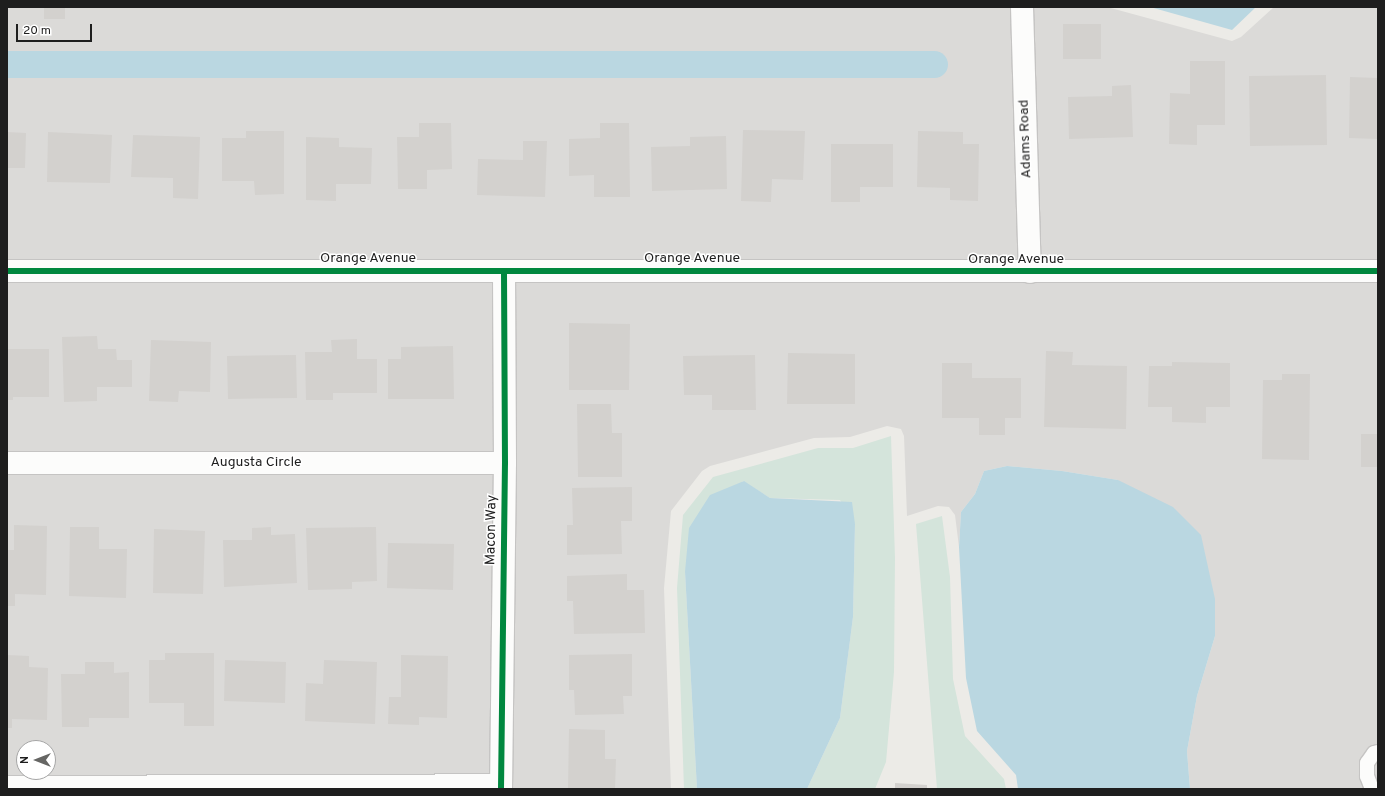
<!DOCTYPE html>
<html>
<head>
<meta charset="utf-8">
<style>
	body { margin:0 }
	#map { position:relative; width:1385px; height:796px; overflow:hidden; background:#ecebe7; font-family:Overpass,sans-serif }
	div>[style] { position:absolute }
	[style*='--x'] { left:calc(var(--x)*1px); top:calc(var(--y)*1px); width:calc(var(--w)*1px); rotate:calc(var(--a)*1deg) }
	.residential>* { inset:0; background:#dbdad8 }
	.wetland>* { inset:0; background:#d4e4db }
	.water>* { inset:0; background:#bad7e1 }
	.canal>* { height:27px; margin:-13.5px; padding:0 13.5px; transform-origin:13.5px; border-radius:13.5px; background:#bad7e1 }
	.building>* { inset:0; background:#d3d1ce }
	.roads { filter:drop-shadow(1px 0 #c5c4c3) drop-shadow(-1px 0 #c5c4c3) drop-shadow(0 1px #c5c4c3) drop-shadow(0 -1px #c5c4c3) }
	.lane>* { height:14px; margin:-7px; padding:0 7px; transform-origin:7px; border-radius:7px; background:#fcfcfb }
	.street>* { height:22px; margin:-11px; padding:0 11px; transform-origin:11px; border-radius:11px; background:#fcfcfb }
	.cycleway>* { height:6px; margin:-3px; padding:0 3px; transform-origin:3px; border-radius:3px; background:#00873e }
	span { translate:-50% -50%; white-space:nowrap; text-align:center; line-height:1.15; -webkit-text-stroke:3px #fff; paint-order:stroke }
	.street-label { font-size:14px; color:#1e1e1e }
	.frame { position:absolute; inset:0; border:8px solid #1e1e1e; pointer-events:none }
	.north { position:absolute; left:16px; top:740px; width:40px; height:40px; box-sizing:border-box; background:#fff; border:1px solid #a5a5a5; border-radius:50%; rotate:270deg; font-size:11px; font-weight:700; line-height:16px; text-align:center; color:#1e1e1e }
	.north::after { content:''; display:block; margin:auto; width:14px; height:18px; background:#666664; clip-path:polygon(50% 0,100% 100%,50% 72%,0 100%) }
	.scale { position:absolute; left:16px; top:24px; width:76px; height:18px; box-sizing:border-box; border:2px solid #1e1e1e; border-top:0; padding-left:5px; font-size:12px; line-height:14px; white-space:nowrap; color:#1e1e1e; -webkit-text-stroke:3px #fff; paint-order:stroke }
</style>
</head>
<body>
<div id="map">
	<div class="residential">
		<div style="clip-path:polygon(evenodd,7px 7px,1107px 7px,1232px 41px,1241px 37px,1274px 7px,1378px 7px,1378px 789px,1190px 789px,1187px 751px,1197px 696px,1215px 636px,1118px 480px,1062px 471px,1007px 466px,984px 471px,975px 494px,961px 512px,959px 547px,955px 515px,949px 507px,938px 506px,907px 516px,904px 436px,901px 429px,887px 426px,850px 437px,814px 438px,710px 466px,702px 471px,671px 511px,664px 588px,671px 789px,7px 789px,7px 7px,24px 748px,48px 748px,48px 772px,24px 772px,24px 748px)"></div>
	</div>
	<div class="wetland">
		<div style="clip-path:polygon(891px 436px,895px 558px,894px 672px,886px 762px,875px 789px,807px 789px,840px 718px,853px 617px,855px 524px,840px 500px,770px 498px,743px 481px,685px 572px,697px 789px,684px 789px,677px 588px,683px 515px,713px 477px,818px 448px,853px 448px)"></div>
		<div style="clip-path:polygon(942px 516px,950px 577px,953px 679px,965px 736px,1004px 779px,1006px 789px,937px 789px,916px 524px)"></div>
	</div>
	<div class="water">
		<div style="clip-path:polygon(1150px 7px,1256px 7px,1232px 30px)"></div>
		<div style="clip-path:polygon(1007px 466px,1062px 471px,1118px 480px,1173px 507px,1201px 535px,1215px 599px,1215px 636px,1197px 696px,1187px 751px,1190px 789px,1018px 789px,1016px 775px,977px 731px,966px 678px,959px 547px,961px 512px,975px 494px,984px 471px)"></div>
		<div style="clip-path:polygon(744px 481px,770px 498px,852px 502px,855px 524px,853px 617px,840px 718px,807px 789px,697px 789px,685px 572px,689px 528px,710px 495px)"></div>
	</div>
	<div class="canal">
		<div style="--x:7;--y:64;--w:927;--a:0"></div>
	</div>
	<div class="building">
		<div style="clip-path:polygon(44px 7px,65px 7px,65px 19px,44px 19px)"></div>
		<div style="clip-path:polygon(1063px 24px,1101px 24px,1101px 59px,1063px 59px)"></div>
		<div style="clip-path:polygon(1190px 61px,1225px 61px,1225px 125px,1197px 125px,1197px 145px,1169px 144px,1170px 93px,1190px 94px)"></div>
		<div style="clip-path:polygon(1326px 75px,1327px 145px,1250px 146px,1249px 76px)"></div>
		<div style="clip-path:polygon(1350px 77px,1378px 78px,1378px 139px,1349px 138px)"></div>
		<div style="clip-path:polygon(1131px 85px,1133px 137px,1069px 139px,1068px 97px,1112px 96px,1112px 86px)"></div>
		<div style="clip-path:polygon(419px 123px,451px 123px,452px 169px,427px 170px,427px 189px,398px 189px,397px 137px,419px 137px)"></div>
		<div style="clip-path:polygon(600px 123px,629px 123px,630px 197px,594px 197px,594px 175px,569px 176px,569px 139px,600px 138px)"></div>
		<div style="clip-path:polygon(743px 130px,805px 131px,803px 180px,772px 179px,771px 202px,741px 201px)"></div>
		<div style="clip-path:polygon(246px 131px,284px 131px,284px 194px,255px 195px,254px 181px,222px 181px,222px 138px,246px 138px)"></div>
		<div style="clip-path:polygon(918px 131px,963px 132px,963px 144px,979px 144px,978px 201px,950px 200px,950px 188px,917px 187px)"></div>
		<div style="clip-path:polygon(7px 132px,26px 133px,25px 168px,7px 168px)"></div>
		<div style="clip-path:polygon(48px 132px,112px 135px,110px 183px,47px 182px)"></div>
		<div style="clip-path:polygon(133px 135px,200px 137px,198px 199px,173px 198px,173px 178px,131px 177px)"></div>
		<div style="clip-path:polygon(726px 136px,727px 189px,652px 191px,651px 147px,690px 146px,690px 137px)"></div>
		<div style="clip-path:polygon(306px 137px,339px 138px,339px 147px,372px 148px,371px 184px,336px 184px,336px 201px,306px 200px)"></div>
		<div style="clip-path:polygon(523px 141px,547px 141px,545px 197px,477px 195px,478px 159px,523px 160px)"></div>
		<div style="clip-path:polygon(831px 144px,893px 144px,893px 187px,860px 187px,860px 202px,831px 202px)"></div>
		<div style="clip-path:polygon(569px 323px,630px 324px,629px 390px,569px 390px)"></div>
		<div style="clip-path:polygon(97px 336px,98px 349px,116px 349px,117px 360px,132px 360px,132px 387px,97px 387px,97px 401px,64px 402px,62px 337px)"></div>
		<div style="clip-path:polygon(357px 339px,357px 359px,377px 359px,377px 393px,333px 393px,333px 400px,306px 400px,305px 352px,332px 352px,331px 340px)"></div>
		<div style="clip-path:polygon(151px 340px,211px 342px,210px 392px,179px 391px,178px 402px,149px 401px)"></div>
		<div style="clip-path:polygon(453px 346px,454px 399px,388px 399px,388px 359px,401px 359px,401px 347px)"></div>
		<div style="clip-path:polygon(7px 349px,49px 349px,49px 397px,13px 397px,13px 400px,7px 400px)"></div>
		<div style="clip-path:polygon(1046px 351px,1073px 352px,1072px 365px,1127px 366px,1126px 429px,1044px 427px)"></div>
		<div style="clip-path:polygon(788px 353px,855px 354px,855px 404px,787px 404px)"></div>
		<div style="clip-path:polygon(296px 355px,297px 398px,228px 399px,227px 356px)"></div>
		<div style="clip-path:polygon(755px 355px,756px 410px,712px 410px,712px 395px,684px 395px,683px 356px)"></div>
		<div style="clip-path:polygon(1172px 362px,1230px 363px,1230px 407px,1206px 407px,1206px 423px,1172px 422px,1172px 407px,1148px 407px,1149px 366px,1172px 366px)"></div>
		<div style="clip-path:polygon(942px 363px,972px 363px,972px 378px,1021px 378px,1021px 418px,1005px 418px,1005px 435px,979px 435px,979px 418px,942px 418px)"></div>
		<div style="clip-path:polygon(1282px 374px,1310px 374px,1309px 460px,1262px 459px,1263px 380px,1282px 380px)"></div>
		<div style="clip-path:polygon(577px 404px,611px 404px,612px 433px,622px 433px,622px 477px,578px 477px)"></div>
		<div style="clip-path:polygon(1361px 434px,1378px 434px,1378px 467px,1361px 467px)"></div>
		<div style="clip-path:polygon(632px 487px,632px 521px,621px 521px,622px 554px,567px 555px,567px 525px,573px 525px,572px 488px)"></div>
		<div style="clip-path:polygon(14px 525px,47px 526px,46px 595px,15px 594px,15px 606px,7px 606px,7px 550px,14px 550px)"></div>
		<div style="clip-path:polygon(70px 527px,99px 527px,99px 549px,127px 549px,126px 598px,69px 596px)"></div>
		<div style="clip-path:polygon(271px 527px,271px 535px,295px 534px,297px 583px,224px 587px,223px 540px,252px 540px,252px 528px)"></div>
		<div style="clip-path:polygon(376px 527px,377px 581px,352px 582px,352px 589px,308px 590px,306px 528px)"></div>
		<div style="clip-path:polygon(154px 529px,205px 531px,203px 594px,153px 593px)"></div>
		<div style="clip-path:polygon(388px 543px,454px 544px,453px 590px,387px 588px)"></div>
		<div style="clip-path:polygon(627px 574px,627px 590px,644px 590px,645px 633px,574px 634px,573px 601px,567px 601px,567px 576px)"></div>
		<div style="clip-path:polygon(165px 653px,214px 653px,214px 726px,184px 726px,184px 703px,149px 703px,149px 660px,165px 660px)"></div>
		<div style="clip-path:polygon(632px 654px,632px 696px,623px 696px,624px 714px,575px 715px,574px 690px,569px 690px,569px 655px)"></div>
		<div style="clip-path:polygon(7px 655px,29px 656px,29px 667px,48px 668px,47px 720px,12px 719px,12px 728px,7px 728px)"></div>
		<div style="clip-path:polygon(401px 655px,448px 656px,447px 718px,419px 717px,419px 725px,388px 724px,389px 697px,401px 697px)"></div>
		<div style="clip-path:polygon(225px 660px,286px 662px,285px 703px,224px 701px)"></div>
		<div style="clip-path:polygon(324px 660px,377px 662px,375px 724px,305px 721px,306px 683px,323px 684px)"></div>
		<div style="clip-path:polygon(85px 662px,114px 662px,114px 673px,129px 672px,129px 718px,89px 718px,89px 727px,62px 727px,61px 674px,85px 674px)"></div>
		<div style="clip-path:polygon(569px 729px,605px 730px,605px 759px,616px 759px,615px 789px,568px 789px)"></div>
		<div style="clip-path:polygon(895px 783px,927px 785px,927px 789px,895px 789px)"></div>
	</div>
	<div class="roads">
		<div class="lane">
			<div style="--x:1372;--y:789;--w:14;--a:-111"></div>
			<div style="--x:1367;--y:776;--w:13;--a:-90"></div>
			<div style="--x:1367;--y:763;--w:12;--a:-55"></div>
			<div style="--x:1374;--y:753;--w:4;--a:-14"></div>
		</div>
		<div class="street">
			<div style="--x:1022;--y:7;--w:265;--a:88.3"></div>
			<div style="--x:7;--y:271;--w:1371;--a:0"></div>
			<div style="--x:7;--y:463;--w:498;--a:0"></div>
			<div style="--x:7;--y:787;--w:494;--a:-0.2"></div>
			<div style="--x:501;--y:789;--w:326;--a:-89.3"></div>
			<div style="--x:505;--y:463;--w:192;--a:-90.3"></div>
		</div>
	</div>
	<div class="cycleway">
		<div style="--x:7;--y:271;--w:1371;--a:0"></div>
		<div style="--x:501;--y:789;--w:326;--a:-89.3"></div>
		<div style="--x:505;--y:463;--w:192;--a:-90.3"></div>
	</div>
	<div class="street-label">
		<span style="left:1026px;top:139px;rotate:-92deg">Adams Road</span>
		<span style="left:368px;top:259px">Orange Avenue</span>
		<span style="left:692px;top:259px">Orange Avenue</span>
		<span style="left:1016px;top:260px">Orange Avenue</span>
		<span style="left:256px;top:463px">Augusta Circle</span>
		<span style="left:492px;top:530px;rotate:-89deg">Macon Way</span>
	</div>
	<div class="frame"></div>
	<div class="north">N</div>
	<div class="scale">20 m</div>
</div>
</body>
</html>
